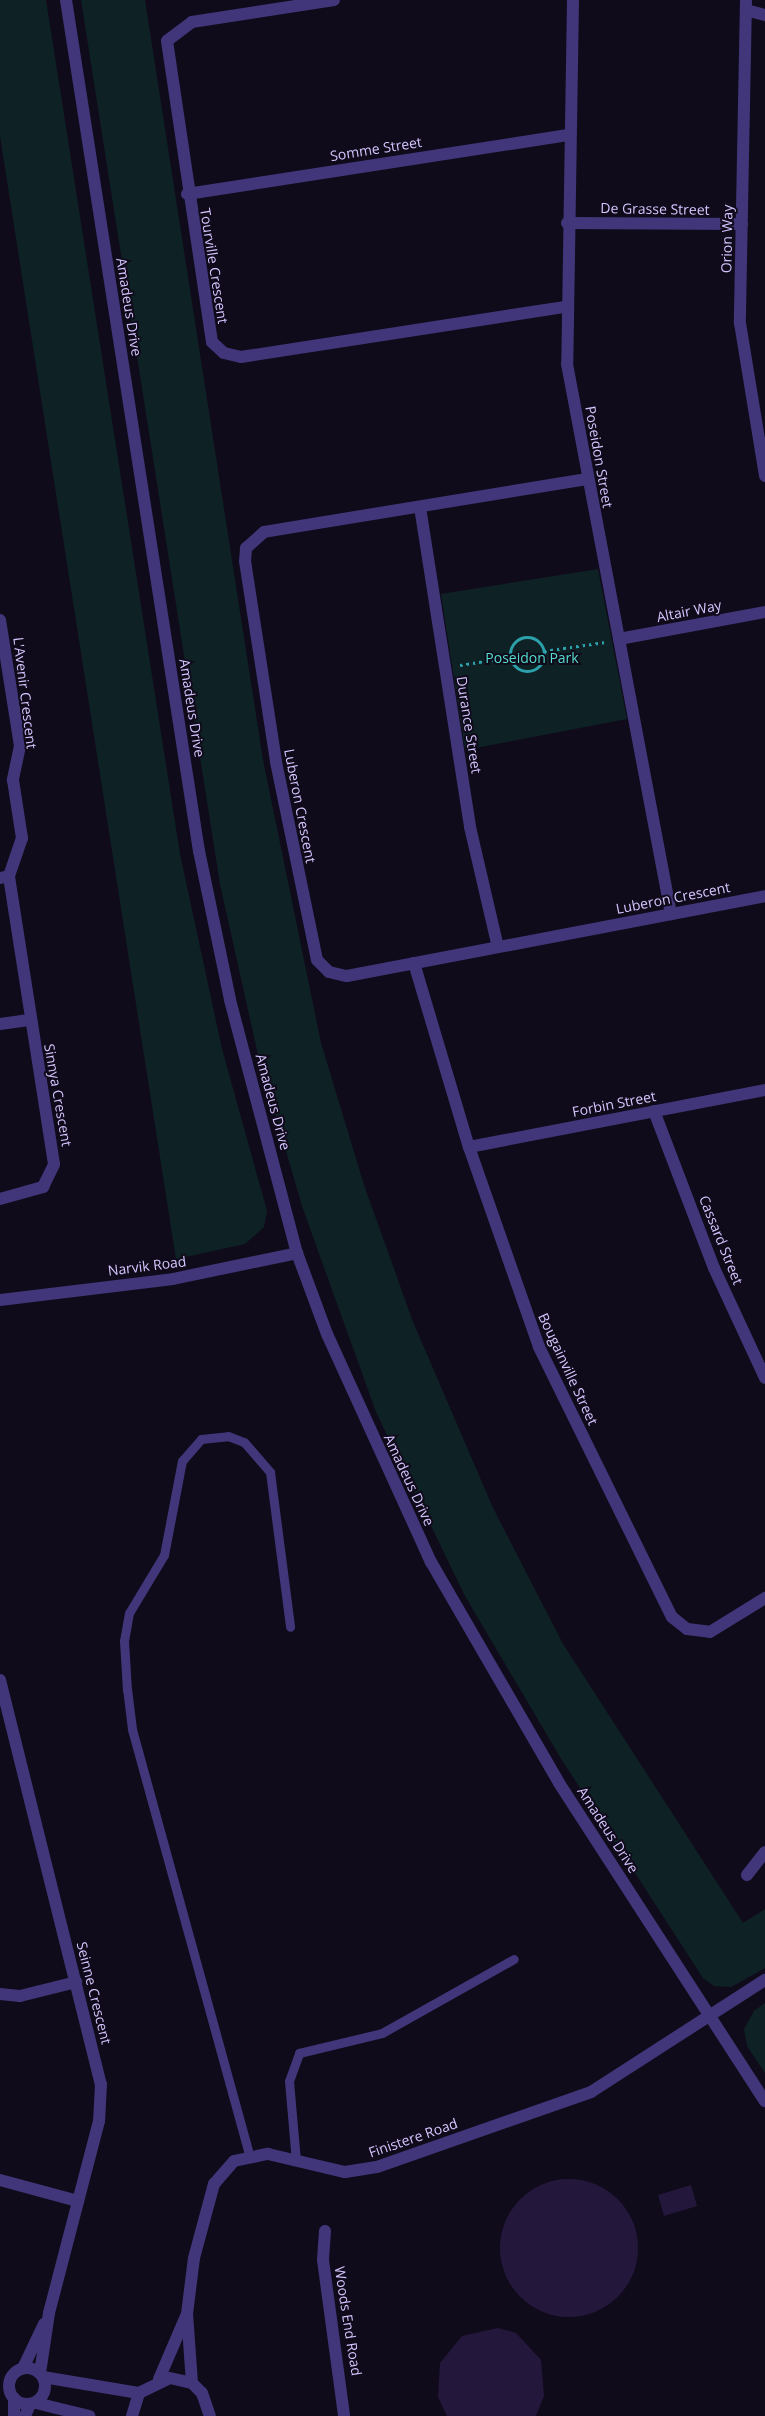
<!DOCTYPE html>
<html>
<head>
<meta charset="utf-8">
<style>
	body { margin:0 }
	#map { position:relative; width:765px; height:2416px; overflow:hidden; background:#100b1b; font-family:"Open Sans",sans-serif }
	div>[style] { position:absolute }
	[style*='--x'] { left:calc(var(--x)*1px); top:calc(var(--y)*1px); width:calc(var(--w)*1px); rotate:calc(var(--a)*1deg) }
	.green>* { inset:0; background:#0e2225 }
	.building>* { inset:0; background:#24173c }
	.round { border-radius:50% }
	.path>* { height:3px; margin-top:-1.5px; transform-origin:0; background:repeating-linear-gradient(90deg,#2da1ab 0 2.5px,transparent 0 6.5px) }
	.path>.ring { margin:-1.5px; padding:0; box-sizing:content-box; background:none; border:3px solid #2da1ab; border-radius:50% }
	.service>* { height:9px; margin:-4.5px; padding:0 4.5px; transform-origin:4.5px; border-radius:4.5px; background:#42367a }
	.minor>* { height:12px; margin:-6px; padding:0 6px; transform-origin:6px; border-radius:6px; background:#42367a }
	.minor>.ring { margin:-6px; padding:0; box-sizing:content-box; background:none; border:12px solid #42367a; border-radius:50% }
	.tertiary>* { height:12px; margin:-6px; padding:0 6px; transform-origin:6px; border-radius:6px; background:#42367a }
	span { translate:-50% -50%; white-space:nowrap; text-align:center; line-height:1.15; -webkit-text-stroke:4px #100b1b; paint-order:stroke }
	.street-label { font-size:14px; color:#d4c5fe }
	.park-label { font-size:14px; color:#54dccd }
</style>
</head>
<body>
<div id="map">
	<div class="green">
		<div style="clip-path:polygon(0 0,46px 0,180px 854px,222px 1049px,267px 1211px,264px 1227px,245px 1244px,176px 1259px,0 136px)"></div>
		<div style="clip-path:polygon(81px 0,145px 0,263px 760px,321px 1043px,364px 1185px,413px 1322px,493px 1508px,563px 1644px,743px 1923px,765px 1909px,765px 1968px,731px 1987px,714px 1986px,703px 1978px,560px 1757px,465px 1596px,376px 1412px,303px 1209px,259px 1059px,220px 884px)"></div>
		<div style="clip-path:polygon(598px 569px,627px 719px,465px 750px,441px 594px)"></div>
		<div style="clip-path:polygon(765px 2003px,765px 2073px,747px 2046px,744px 2029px,754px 2011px)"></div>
	</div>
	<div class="building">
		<div class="round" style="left:500px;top:2179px;width:138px;height:138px"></div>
		<div style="clip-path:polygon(691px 2185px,697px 2206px,664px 2216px,658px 2195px)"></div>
		<div style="clip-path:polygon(498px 2328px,516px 2333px,541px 2360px,544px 2396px,536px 2416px,447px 2416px,438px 2397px,440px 2363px,462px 2336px)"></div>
	</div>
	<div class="path">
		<div class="ring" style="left:510px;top:637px;width:31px;height:31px"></div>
		<div style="--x:544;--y:651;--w:62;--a:-8.4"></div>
		<div style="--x:460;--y:665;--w:51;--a:-9.1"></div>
	</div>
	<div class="service">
		<div style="--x:249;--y:2154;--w:441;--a:-105.4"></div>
		<div style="--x:132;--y:1729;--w:39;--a:-97"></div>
		<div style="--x:127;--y:1690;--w:49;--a:-93.5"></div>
		<div style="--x:124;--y:1641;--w:28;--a:-80"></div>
		<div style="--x:129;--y:1613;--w:68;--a:-58.9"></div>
		<div style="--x:164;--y:1555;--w:96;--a:-79.2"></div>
		<div style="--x:182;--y:1461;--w:29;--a:-49"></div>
		<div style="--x:201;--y:1439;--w:27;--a:-6"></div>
		<div style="--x:228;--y:1436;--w:17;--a:21"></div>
		<div style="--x:244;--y:1442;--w:40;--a:49"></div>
		<div style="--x:270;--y:1472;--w:156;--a:82.6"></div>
		<div style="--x:296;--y:2161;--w:80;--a:-95"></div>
		<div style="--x:289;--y:2081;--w:30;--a:-70"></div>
		<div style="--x:299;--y:2053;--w:85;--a:-13.5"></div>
		<div style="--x:382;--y:2033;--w:151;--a:-29.3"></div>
	</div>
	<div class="minor">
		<div style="--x:334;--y:0;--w:144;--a:171.2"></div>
		<div style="--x:192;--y:22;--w:31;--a:143"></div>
		<div style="--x:167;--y:41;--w:304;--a:81.5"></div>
		<div style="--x:212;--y:342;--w:16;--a:43"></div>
		<div style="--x:224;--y:353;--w:17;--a:13"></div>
		<div style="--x:241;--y:357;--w:328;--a:-8.8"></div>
		<div style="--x:573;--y:0;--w:364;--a:90.9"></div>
		<div style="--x:567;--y:364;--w:560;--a:79.29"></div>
		<div style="--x:746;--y:0;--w:323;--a:91.1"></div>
		<div style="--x:740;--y:323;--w:155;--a:80.7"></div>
		<div style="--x:746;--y:10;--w:20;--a:15"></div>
		<div style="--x:187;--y:194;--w:387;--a:-8.8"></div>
		<div style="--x:567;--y:223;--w:175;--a:0.3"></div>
		<div style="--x:587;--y:479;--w:327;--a:170.7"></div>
		<div style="--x:264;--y:532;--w:24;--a:138"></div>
		<div style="--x:246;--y:548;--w:13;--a:94"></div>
		<div style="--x:245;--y:561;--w:203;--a:81.2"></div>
		<div style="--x:276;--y:762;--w:202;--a:78.3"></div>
		<div style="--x:317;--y:960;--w:17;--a:45"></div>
		<div style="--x:329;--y:972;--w:18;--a:13"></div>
		<div style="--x:347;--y:976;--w:426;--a:-10.8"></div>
		<div style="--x:420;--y:507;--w:324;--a:81.1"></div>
		<div style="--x:470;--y:827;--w:123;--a:76.9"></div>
		<div style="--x:0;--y:620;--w:128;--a:81"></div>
		<div style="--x:20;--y:746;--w:35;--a:102"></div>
		<div style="--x:13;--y:780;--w:59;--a:81.2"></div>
		<div style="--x:22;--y:838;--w:40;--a:108.9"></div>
		<div style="--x:9;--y:876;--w:9;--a:167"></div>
		<div style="--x:619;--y:639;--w:148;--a:-10.5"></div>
		<div style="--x:414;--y:963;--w:192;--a:73.4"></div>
		<div style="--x:469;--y:1147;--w:212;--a:70.7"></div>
		<div style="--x:539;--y:1347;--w:301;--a:63.8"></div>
		<div style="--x:672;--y:1617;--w:19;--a:39"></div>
		<div style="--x:687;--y:1629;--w:23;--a:7"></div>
		<div style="--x:710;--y:1632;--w:65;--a:-31.7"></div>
		<div style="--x:0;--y:1024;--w:29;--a:-8"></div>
		<div style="--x:654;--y:1111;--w:168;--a:69.1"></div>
		<div style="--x:714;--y:1268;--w:121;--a:65.1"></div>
		<div style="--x:469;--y:1147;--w:301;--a:-10.9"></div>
		<div style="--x:0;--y:1199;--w:45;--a:-15.6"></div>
		<div style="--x:43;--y:1187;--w:25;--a:-64"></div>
		<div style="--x:54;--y:1164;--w:291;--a:-98.9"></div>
		<div style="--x:0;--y:1300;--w:174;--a:-6.9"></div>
		<div style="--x:173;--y:1279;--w:127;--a:-11.8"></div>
		<div style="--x:0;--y:1680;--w:416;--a:76"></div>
		<div style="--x:101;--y:2084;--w:37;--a:93"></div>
		<div style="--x:99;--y:2121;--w:198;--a:104.6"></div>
		<div style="--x:49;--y:2313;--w:61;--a:98.5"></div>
		<div style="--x:747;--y:1875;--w:29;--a:-52"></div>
		<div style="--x:0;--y:1994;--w:20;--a:6"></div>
		<div style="--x:20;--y:1996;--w:58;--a:-14"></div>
		<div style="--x:0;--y:2180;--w:81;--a:15.1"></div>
		<div style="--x:325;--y:2231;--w:29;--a:94"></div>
		<div style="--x:323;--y:2260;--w:157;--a:82.3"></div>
		<div class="ring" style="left:9px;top:2368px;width:24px;height:24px"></div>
		<div style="--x:23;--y:2368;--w:49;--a:-64.5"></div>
		<div style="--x:43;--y:2377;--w:97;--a:9.5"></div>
		<div style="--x:159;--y:2379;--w:69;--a:-66.8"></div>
		<div style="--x:192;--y:2383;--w:69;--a:-94.1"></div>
		<div style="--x:187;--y:2314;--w:56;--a:-82.9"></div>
		<div style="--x:194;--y:2258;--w:77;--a:-74.9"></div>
		<div style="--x:214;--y:2184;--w:30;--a:-49"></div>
		<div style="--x:234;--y:2161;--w:35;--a:-12"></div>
		<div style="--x:268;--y:2154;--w:79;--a:13.2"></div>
		<div style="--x:345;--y:2172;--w:32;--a:-9"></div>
		<div style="--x:377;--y:2167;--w:227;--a:-19.3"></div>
		<div style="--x:591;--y:2092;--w:207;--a:-32.8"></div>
		<div style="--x:36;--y:2403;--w:55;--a:13.8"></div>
		<div style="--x:14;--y:2416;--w:18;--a:-90"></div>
		<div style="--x:25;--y:2416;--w:13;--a:-67"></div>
		<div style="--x:132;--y:2416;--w:24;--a:-73"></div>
		<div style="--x:139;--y:2393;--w:34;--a:-26"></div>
		<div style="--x:170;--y:2378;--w:23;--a:13"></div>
		<div style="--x:192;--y:2383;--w:14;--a:45"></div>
		<div style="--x:202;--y:2393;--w:24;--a:71"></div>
	</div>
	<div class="tertiary">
		<div style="--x:66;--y:0;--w:861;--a:81.12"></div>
		<div style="--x:199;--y:851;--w:152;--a:78.2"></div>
		<div style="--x:230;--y:1000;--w:262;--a:75.2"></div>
		<div style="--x:297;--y:1253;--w:86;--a:69.7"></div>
		<div style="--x:327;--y:1334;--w:251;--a:65.5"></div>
		<div style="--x:431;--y:1562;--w:255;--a:59.9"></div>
		<div style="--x:559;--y:1783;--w:379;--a:57.1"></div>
	</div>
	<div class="street-label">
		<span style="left:376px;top:149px;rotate:-9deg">Somme Street</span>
		<span style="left:655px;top:209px;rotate:1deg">De Grasse Street</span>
		<span style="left:727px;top:239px;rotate:-89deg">Orion Way</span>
		<span style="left:214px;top:266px;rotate:81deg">Tourville Crescent</span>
		<span style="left:129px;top:307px;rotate:81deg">Amadeus Drive</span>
		<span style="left:599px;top:457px;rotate:80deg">Poseidon Street</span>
		<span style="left:689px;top:611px;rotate:-11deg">Altair Way</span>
		<span style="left:25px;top:693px;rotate:83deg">L'Avenir Crescent</span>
		<span style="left:192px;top:708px;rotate:81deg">Amadeus Drive</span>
		<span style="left:469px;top:725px;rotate:81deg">Durance Street</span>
		<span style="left:300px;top:806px;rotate:79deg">Luberon Crescent</span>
		<span style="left:673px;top:898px;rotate:-11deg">Luberon Crescent</span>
		<span style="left:58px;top:1095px;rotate:80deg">Sinnya Crescent</span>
		<span style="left:273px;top:1102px;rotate:75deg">Amadeus Drive</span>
		<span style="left:614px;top:1104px;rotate:-11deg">Forbin Street</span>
		<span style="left:721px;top:1240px;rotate:68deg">Cassard Street</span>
		<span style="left:147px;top:1266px;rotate:-7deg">Narvik Road</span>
		<span style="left:568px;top:1369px;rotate:65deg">Bougainville Street</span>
		<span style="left:409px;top:1480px;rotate:65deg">Amadeus Drive</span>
		<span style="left:608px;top:1830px;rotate:57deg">Amadeus Drive</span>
		<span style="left:94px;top:1993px;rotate:76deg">Seinne Crescent</span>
		<span style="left:413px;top:2138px;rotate:-19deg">Finistere Road</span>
		<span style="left:348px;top:2321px;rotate:81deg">Woods End Road</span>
	</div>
	<div class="park-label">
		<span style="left:532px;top:658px">Poseidon Park</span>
	</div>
</div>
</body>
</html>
